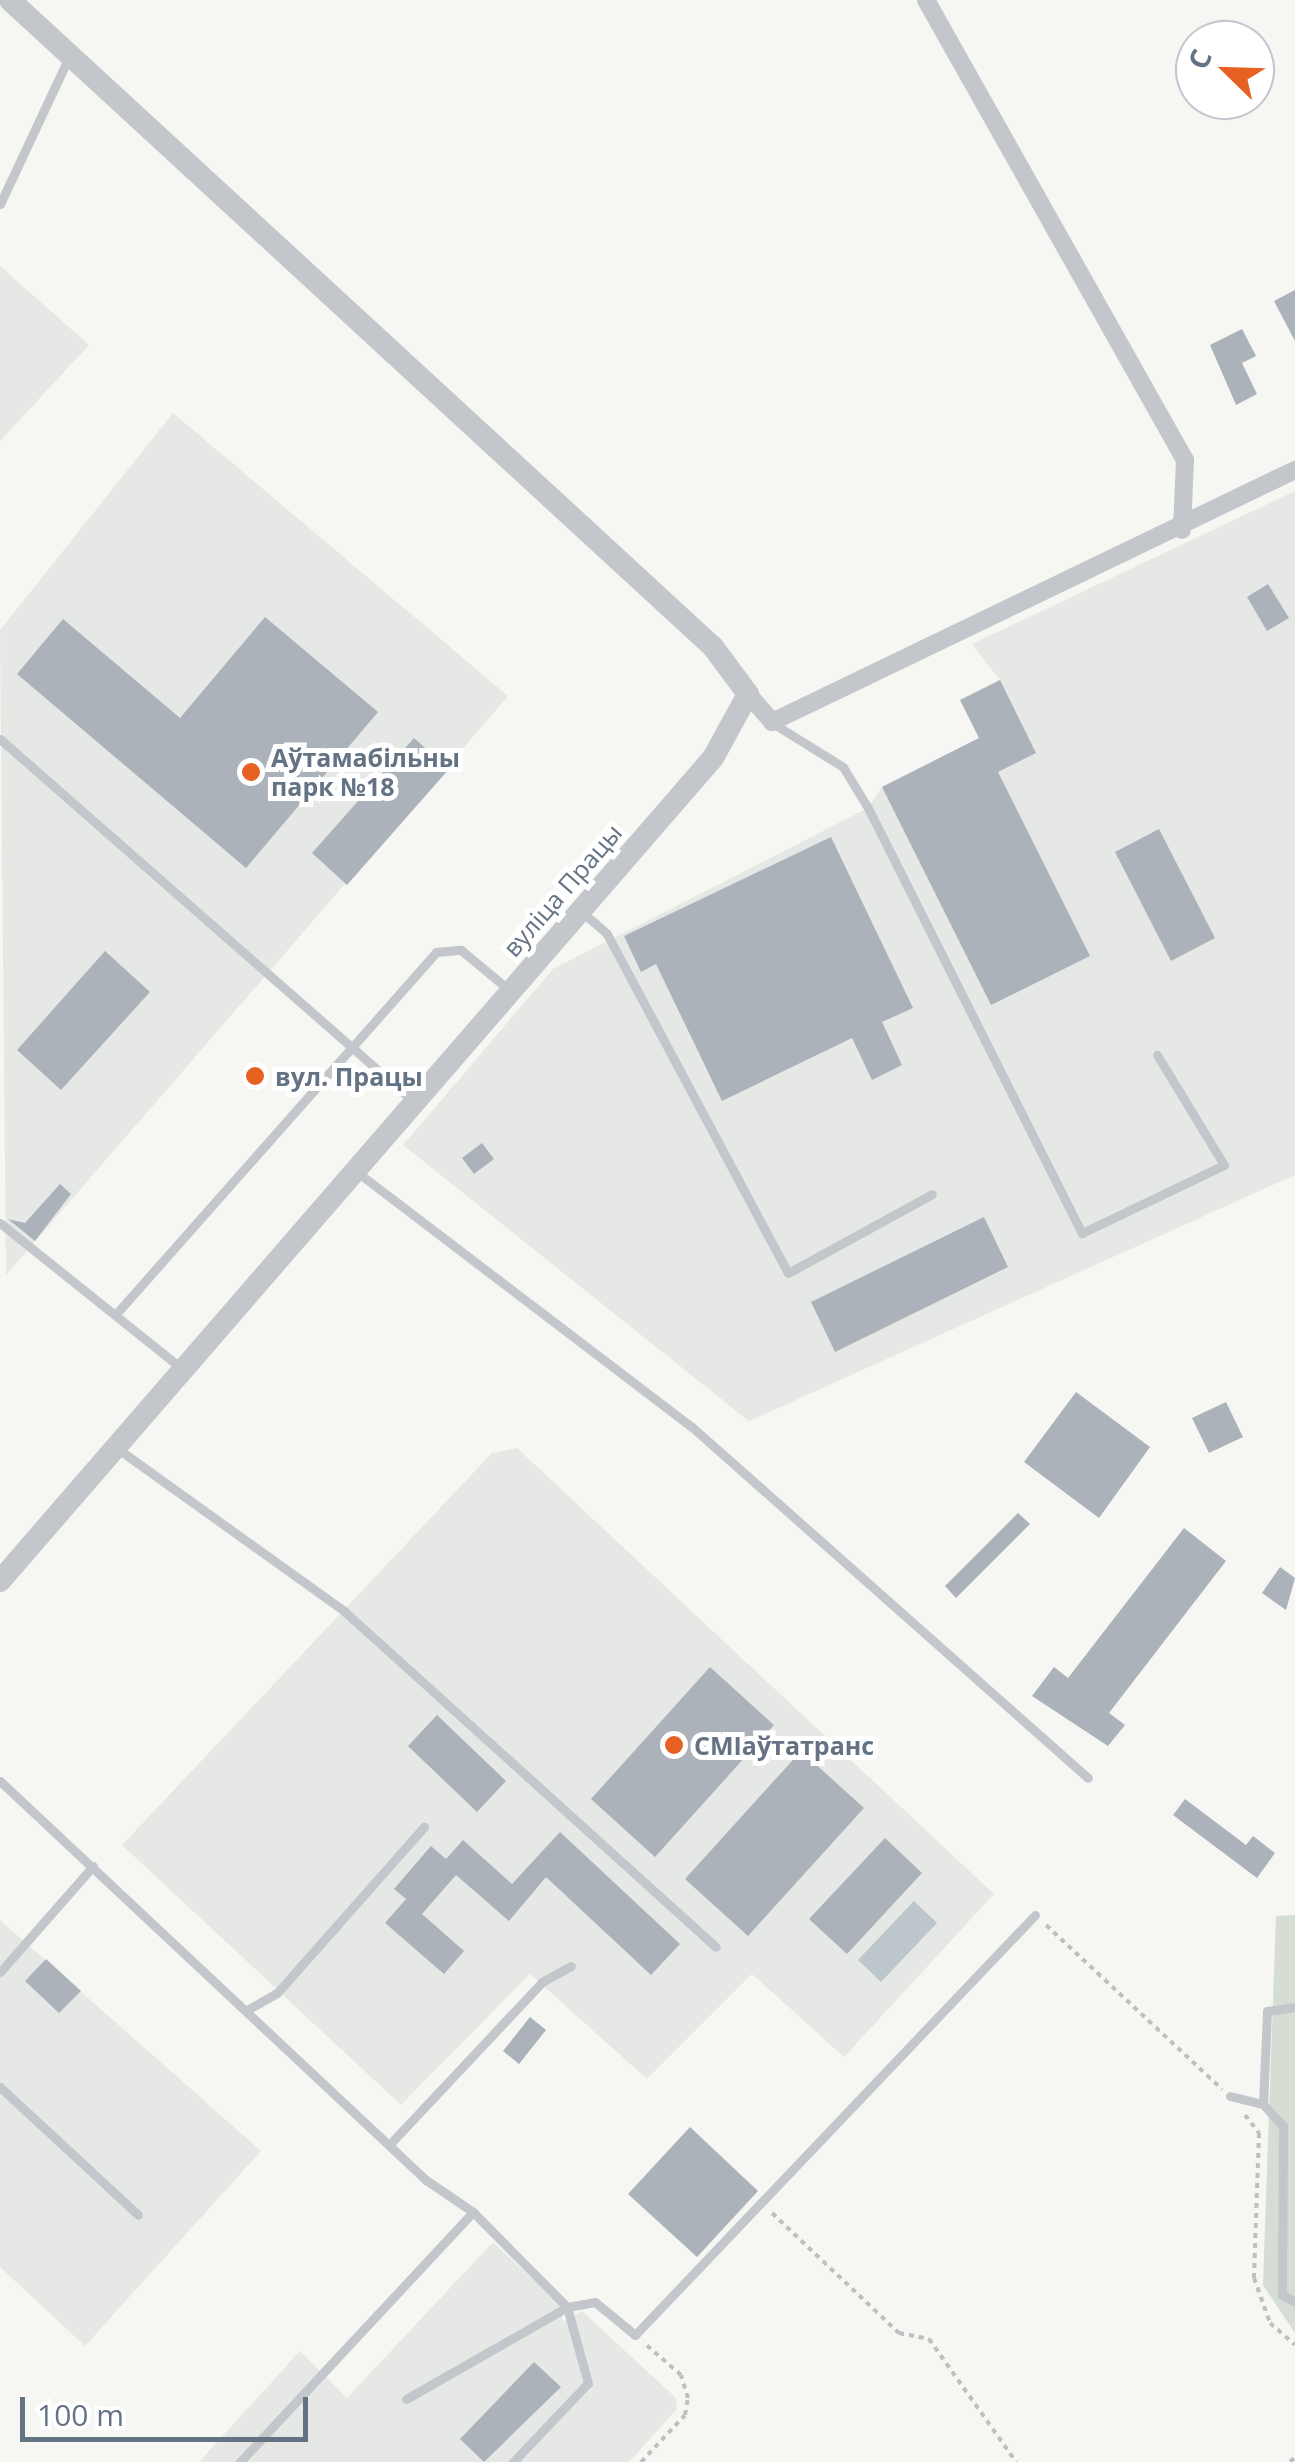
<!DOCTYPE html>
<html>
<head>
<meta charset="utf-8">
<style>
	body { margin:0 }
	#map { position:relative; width:1295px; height:2462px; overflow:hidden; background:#f6f6f2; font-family:"Open Sans",sans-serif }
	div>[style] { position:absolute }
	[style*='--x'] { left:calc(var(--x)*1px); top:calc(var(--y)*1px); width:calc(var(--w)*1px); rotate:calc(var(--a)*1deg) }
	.built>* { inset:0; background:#e6e8e6 }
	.green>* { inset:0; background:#d6ddd3 }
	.water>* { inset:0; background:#bcc6cb }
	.building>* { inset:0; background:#abb2b9 }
	.path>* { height:4px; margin-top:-2px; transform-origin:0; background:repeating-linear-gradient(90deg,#bdbfc1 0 5px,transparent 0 10px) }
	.service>* { height:9px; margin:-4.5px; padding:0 4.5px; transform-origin:4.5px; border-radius:4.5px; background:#c3c6ca }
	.minor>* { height:18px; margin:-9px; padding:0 9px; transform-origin:9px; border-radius:9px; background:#c3c6ca }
	.tertiary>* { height:22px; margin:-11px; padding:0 11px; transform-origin:11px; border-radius:11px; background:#c3c6ca }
	.dots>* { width:28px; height:28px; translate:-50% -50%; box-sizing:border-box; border:5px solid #fff; border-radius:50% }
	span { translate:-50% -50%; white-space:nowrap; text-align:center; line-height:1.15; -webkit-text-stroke:10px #fff; paint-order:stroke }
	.poi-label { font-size:25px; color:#647384; font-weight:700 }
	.left { translate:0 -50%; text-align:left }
	.street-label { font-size:25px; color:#647384 }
	.north { position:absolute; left:1175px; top:20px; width:100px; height:100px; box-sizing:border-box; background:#fff; border:2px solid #c1c7ce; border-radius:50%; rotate:293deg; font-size:28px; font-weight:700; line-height:40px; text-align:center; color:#647384 }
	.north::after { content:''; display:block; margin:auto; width:35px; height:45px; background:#e66122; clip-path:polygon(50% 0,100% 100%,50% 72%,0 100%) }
	.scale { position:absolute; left:20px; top:2397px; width:288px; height:45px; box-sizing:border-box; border:5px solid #647384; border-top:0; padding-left:12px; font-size:30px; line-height:35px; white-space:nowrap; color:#647384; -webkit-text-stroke:8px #fff; paint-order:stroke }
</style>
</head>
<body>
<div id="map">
	<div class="built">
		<div style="clip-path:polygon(0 266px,89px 345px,0 441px)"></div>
		<div style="clip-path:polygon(173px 413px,508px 696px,6px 1275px,0 630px)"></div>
		<div style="clip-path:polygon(1295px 491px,1295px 1175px,749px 1421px,403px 1145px,553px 969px,868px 808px,882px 787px,979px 738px,960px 700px,1000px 680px,972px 644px)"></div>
		<div style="clip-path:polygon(517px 1448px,994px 1894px,844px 2057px,752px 1974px,647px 2079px,530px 1974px,401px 2105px,122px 1845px,492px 1453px)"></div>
		<div style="clip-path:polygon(0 1920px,261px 2151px,85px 2346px,0 2267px)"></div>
		<div style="clip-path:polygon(493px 2242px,559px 2304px,563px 2322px,582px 2311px,676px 2398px,677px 2409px,629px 2462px,199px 2462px,300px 2351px,347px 2398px)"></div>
	</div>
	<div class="green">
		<div style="clip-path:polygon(1295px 1915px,1295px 2333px,1263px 2285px,1276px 1916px)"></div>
	</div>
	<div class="water">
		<div style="clip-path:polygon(914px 1901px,937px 1923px,881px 1982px,858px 1960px)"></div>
	</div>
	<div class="building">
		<div style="clip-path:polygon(1295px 290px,1295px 341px,1274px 301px)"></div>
		<div style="clip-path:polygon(1242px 329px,1256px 356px,1242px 363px,1257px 394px,1236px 405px,1210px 345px)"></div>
		<div style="clip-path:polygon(1268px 584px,1289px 618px,1267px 631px,1247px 597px)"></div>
		<div style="clip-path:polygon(265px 617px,378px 712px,246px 868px,17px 674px,63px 619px,180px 718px)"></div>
		<div style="clip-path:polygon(1000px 680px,1036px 753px,998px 772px,1090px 956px,991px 1005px,882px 787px,979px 738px,960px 700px)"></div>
		<div style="clip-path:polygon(414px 738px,449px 769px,347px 885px,312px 853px)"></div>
		<div style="clip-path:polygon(1159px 829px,1215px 938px,1171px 961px,1115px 852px)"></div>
		<div style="clip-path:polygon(831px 837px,913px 1008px,882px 1022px,902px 1065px,872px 1080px,852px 1038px,722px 1101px,656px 964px,641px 972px,624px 936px)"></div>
		<div style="clip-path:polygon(105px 951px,150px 992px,61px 1090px,17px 1050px)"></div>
		<div style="clip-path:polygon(482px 1143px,494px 1159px,474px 1174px,462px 1158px)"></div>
		<div style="clip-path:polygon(60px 1184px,71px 1194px,35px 1241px,8px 1219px,25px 1223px)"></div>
		<div style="clip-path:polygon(984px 1217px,1008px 1267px,835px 1352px,811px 1302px)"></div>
		<div style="clip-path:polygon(1076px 1392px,1150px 1447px,1099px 1518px,1024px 1462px)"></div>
		<div style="clip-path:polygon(1226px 1402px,1243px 1437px,1209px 1453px,1192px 1418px)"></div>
		<div style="clip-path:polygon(1018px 1513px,1030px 1524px,956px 1598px,945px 1586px)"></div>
		<div style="clip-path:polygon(1184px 1528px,1226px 1561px,1109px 1713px,1125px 1725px,1108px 1746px,1032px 1696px,1054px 1667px,1068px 1678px)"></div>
		<div style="clip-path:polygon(1280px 1567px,1295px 1578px,1286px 1610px,1262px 1593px)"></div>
		<div style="clip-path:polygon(710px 1667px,774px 1725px,655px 1857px,591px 1799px)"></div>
		<div style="clip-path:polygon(437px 1715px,506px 1781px,477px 1812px,408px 1746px)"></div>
		<div style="clip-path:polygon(801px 1751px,864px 1808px,748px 1936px,685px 1879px)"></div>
		<div style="clip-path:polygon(1185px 1799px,1246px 1845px,1253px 1836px,1275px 1853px,1257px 1878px,1173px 1815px)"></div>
		<div style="clip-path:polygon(560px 1832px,680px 1944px,651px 1975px,546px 1877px,509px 1921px,456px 1875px,422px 1914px,464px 1951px,444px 1974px,385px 1923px,406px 1899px,394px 1889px,431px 1846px,446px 1859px,463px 1840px,512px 1884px)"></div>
		<div style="clip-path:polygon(885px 1838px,922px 1873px,847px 1954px,809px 1919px)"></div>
		<div style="clip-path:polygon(46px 1959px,81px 1991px,59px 2013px,25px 1981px)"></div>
		<div style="clip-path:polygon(530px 2017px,546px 2030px,519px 2064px,503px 2051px)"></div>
		<div style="clip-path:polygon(690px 2127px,758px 2191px,697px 2257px,628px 2194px)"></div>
		<div style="clip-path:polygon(534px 2362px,561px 2387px,484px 2462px,460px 2439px)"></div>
	</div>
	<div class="path">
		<div style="--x:1046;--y:1925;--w:241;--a:43"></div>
		<div style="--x:1245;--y:2115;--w:23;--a:52"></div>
		<div style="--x:1259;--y:2133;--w:145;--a:92"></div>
		<div style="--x:1254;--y:2278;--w:48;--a:70.4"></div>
		<div style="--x:1270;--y:2323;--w:33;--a:41"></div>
		<div style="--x:772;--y:2213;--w:175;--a:43.4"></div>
		<div style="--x:899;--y:2333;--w:31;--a:11"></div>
		<div style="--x:929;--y:2339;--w:151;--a:54.7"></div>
		<div style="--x:641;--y:2462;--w:64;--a:-46.9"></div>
		<div style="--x:685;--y:2415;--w:17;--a:-80"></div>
		<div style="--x:688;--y:2398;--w:24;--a:-107"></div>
		<div style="--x:681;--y:2375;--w:50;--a:-139"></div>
		<div style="--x:1290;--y:2462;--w:7;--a:-45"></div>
	</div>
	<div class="service">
		<div style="--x:0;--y:204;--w:162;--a:-64.9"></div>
		<div style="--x:774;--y:724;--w:81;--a:31.9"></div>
		<div style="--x:843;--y:767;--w:48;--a:58.6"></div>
		<div style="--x:868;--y:808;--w:476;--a:63.3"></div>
		<div style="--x:1082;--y:1233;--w:157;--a:-25.6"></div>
		<div style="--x:1224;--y:1165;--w:129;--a:-121.3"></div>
		<div style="--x:0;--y:739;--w:549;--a:41.23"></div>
		<div style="--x:582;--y:912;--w:33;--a:41"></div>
		<div style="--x:607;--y:934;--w:384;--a:61.9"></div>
		<div style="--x:788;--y:1273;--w:164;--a:-28.7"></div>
		<div style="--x:357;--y:1172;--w:421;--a:37.3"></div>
		<div style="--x:692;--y:1427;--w:529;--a:41.55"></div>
		<div style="--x:0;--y:1223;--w:232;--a:38.7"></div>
		<div style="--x:116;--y:1314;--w:483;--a:-48.5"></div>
		<div style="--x:436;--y:952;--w:25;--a:-5"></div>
		<div style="--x:461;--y:950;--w:61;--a:39.7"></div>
		<div style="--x:118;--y:1449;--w:278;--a:35.6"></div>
		<div style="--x:344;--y:1611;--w:501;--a:42.09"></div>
		<div style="--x:0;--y:1781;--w:584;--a:43.13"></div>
		<div style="--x:426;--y:2180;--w:57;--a:34.2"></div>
		<div style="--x:473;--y:2212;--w:342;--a:133"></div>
		<div style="--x:0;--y:1972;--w:141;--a:-48.7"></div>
		<div style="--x:249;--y:2009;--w:32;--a:-30"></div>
		<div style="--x:277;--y:1993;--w:222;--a:-48.5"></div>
		<div style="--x:0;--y:2087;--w:188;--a:42.8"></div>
		<div style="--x:1230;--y:2096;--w:34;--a:14"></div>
		<div style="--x:1263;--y:2104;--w:30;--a:48"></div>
		<div style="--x:1283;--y:2126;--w:169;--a:90.3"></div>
		<div style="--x:1282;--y:2295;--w:15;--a:28"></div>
		<div style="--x:1263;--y:2104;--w:93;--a:-87.5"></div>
		<div style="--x:1267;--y:2011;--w:28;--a:-8"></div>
		<div style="--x:389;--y:2145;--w:224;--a:-46.8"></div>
		<div style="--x:542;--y:1982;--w:33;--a:-29"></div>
		<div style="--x:473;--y:2212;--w:134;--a:45.3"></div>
		<div style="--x:567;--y:2307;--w:79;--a:74.6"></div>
		<div style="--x:588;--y:2383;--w:109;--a:133.5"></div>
		<div style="--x:406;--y:2399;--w:185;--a:-29.7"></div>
		<div style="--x:567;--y:2307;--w:28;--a:-10"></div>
		<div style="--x:595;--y:2302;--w:52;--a:39.5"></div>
		<div style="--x:635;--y:2335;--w:580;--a:-46.4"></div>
	</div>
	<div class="minor">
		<div style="--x:926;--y:0;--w:528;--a:60.62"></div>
		<div style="--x:1185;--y:460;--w:70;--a:92.5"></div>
		<div style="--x:748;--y:694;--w:37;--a:49"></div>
		<div style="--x:772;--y:722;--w:581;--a:-25.73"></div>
	</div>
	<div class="tertiary">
		<div style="--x:0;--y:1581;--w:1089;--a:-49.1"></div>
		<div style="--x:713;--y:758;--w:73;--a:-61.3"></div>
		<div style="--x:748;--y:694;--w:59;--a:-126.7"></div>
		<div style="--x:713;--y:647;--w:955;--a:-137.38"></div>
	</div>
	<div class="dots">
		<div style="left:251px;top:772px;background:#e66122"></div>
		<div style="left:255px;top:1076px;background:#e66122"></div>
		<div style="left:674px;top:1745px;background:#e66122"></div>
	</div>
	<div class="poi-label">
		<span class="left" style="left:271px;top:772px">Аўтамабільны<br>парк №18</span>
		<span class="left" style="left:275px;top:1076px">вул. Працы</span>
		<span class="left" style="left:694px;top:1745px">СМІаўтатранс</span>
	</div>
	<div class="street-label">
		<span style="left:562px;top:890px;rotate:-49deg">вуліца Працы</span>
	</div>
	<div class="north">С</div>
	<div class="scale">100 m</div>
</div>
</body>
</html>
